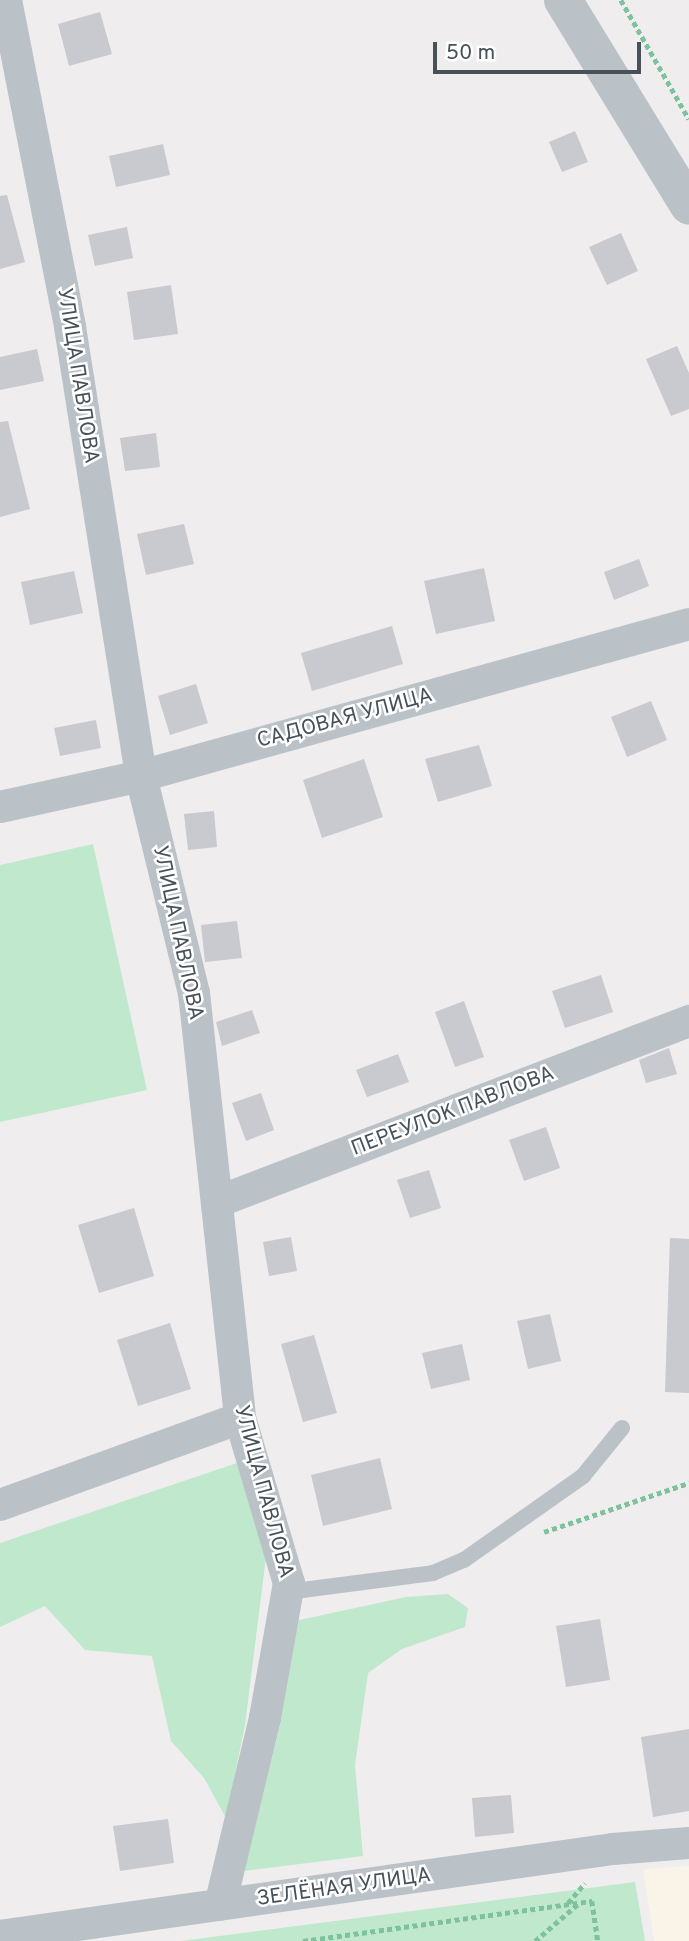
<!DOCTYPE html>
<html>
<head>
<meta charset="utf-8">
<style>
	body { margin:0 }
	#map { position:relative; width:689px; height:1941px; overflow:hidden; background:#efeded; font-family:Overpass,sans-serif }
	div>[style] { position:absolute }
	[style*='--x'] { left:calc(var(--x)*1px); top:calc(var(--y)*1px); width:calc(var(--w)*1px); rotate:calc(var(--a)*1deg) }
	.commercial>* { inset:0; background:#f9f3e8 }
	.green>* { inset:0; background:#c0e8cd }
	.building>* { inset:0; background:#c8cacf }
	.path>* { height:4.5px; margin-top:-2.25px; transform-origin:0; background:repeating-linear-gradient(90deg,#7dc29c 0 5px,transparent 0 8.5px) }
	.service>* { height:16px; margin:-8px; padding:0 8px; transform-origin:8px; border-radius:8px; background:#bac2c8 }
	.minor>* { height:32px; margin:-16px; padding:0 16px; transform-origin:16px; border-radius:16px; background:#bac2c8 }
	.tertiary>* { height:38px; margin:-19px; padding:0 19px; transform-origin:19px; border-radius:19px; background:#bac2c8 }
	span { translate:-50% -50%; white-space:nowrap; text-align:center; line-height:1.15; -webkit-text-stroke:5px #fff; paint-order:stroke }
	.street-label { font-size:21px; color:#485158 }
	.scale { position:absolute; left:433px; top:42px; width:208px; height:32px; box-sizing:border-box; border:4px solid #485158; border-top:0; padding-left:9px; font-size:21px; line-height:24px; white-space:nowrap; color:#485158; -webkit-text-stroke:5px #fff; paint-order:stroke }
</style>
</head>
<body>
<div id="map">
	<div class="commercial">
		<div style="clip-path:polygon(689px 1866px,689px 1941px,654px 1941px,643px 1869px)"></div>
	</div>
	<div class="green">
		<div style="clip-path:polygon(93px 844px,147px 1090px,0 1122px,0 865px)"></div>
		<div style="clip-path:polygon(237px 1463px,266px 1557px,245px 1725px,226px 1818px,204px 1778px,171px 1741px,152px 1656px,85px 1650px,45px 1606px,0 1627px,0 1543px)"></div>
		<div style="clip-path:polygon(448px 1594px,468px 1608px,465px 1627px,402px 1649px,368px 1673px,355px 1765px,363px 1856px,244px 1871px,280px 1725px,295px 1621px,406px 1597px)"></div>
		<div style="clip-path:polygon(635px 1882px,645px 1941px,181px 1941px)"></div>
	</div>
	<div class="building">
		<div style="clip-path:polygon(100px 12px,112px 54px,69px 66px,58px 24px)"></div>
		<div style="clip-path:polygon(575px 131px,588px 162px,562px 172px,549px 142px)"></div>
		<div style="clip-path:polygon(163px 144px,170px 175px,116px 187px,109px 156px)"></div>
		<div style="clip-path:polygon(7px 195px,25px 262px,0 269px,0 196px)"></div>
		<div style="clip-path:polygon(127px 227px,133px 258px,95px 266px,88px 235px)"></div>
		<div style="clip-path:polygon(621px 233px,638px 271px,607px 285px,589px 247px)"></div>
		<div style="clip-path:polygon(171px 285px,178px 334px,134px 340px,127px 292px)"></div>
		<div style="clip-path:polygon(677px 346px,689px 373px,689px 409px,671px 416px,646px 359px)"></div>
		<div style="clip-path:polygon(37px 349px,44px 381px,0 390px,0 357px)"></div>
		<div style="clip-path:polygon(8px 421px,30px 509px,0 517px,0 422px)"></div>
		<div style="clip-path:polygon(156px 433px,160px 467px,125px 471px,120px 438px)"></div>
		<div style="clip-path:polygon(184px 524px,194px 564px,146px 575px,137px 534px)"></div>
		<div style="clip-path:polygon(639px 559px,649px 586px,614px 600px,604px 572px)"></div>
		<div style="clip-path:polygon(484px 568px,495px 621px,436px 634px,424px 581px)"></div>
		<div style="clip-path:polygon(74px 571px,83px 613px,30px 625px,21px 582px)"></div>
		<div style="clip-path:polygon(392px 626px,403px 664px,312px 691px,301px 653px)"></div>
		<div style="clip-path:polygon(196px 684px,208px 723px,170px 735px,158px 696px)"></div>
		<div style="clip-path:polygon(651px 701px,667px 740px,627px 757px,611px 717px)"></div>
		<div style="clip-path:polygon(96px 720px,101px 748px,60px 756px,54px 728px)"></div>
		<div style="clip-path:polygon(479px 745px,492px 786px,438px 802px,425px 759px)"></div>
		<div style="clip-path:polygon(364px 759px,383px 817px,322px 838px,303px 780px)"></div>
		<div style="clip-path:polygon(214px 811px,217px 847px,188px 850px,184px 814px)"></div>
		<div style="clip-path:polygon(237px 921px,242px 958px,205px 962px,201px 925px)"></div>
		<div style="clip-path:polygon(601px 975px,613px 1012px,565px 1028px,552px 991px)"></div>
		<div style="clip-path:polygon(464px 1001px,484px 1057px,455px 1067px,435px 1012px)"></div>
		<div style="clip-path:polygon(252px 1010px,260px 1033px,222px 1046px,216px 1022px)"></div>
		<div style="clip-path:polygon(669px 1048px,677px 1074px,646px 1083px,639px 1060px)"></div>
		<div style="clip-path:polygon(398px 1054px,409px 1082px,367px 1097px,356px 1070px)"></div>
		<div style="clip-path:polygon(261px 1093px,274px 1130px,246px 1141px,232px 1103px)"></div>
		<div style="clip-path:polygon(546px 1127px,560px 1168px,524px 1181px,509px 1140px)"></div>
		<div style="clip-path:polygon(429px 1170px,441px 1208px,410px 1218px,397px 1180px)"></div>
		<div style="clip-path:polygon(134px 1208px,154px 1276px,99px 1293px,78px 1225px)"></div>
		<div style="clip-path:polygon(291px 1237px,297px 1271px,269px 1276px,263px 1242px)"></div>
		<div style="clip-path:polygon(670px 1238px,689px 1239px,689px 1393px,665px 1392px)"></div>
		<div style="clip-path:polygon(550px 1314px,561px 1361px,528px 1369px,517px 1321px)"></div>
		<div style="clip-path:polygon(170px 1323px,191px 1389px,138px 1406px,117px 1340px)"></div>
		<div style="clip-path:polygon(314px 1335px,337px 1413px,303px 1422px,281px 1344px)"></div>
		<div style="clip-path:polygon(462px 1344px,470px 1380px,431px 1389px,422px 1353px)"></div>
		<div style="clip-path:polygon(380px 1458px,392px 1509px,323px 1526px,311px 1475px)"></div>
		<div style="clip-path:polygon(600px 1619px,610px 1680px,566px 1687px,556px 1626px)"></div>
		<div style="clip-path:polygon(689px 1729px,689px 1811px,653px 1817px,641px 1737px)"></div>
		<div style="clip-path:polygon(511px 1795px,514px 1833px,475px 1837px,472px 1798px)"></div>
		<div style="clip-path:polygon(168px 1819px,174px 1863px,120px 1871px,113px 1826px)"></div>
	</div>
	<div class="path">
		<div style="--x:621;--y:0;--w:137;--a:60.3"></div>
		<div style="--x:544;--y:1532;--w:153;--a:-18.7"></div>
		<div style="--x:568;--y:1903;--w:26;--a:-50"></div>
		<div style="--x:303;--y:1941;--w:292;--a:-7.9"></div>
		<div style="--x:592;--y:1901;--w:40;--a:81.5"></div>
		<div style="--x:535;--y:1941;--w:58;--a:-40.8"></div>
	</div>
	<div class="service">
		<div style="--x:287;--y:1592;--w:147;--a:-7.4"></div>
		<div style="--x:433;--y:1573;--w:34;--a:-23"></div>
		<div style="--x:464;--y:1560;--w:146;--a:-35.2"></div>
		<div style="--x:583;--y:1476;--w:62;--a:-50.9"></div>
	</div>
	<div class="minor">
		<div style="--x:6;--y:0;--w:333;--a:78.9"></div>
		<div style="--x:70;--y:327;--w:455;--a:81"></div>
		<div style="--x:141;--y:776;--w:223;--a:76.3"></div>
		<div style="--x:194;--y:993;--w:427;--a:83.8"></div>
		<div style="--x:240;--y:1418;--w:172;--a:73.5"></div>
		<div style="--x:289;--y:1583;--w:137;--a:100.1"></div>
		<div style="--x:265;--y:1718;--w:192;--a:103.5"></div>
		<div style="--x:0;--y:807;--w:144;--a:-12.4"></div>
		<div style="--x:141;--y:776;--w:569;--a:-15.5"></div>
		<div style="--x:217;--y:1202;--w:506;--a:-20.98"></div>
		<div style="--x:0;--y:1505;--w:255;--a:-19.9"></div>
		<div style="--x:0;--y:1936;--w:619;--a:-8.08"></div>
		<div style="--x:613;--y:1849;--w:76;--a:-4.5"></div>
	</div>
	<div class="tertiary">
		<div style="--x:563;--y:0;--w:241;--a:58.5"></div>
	</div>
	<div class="street-label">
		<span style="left:77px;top:376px;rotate:81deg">УЛИЦА ПАВЛОВА</span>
		<span style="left:345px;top:719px;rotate:-15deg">САДОВАЯ УЛИЦА</span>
		<span style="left:177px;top:933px;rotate:78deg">УЛИЦА ПАВЛОВА</span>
		<span style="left:453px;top:1112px;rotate:-21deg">ПЕРЕУЛОК ПАВЛОВА</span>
		<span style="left:263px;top:1492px;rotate:75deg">УЛИЦА ПАВЛОВА</span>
		<span style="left:344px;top:1888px;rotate:-8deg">ЗЕЛЁНАЯ УЛИЦА</span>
	</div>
	<div class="scale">50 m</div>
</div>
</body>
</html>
